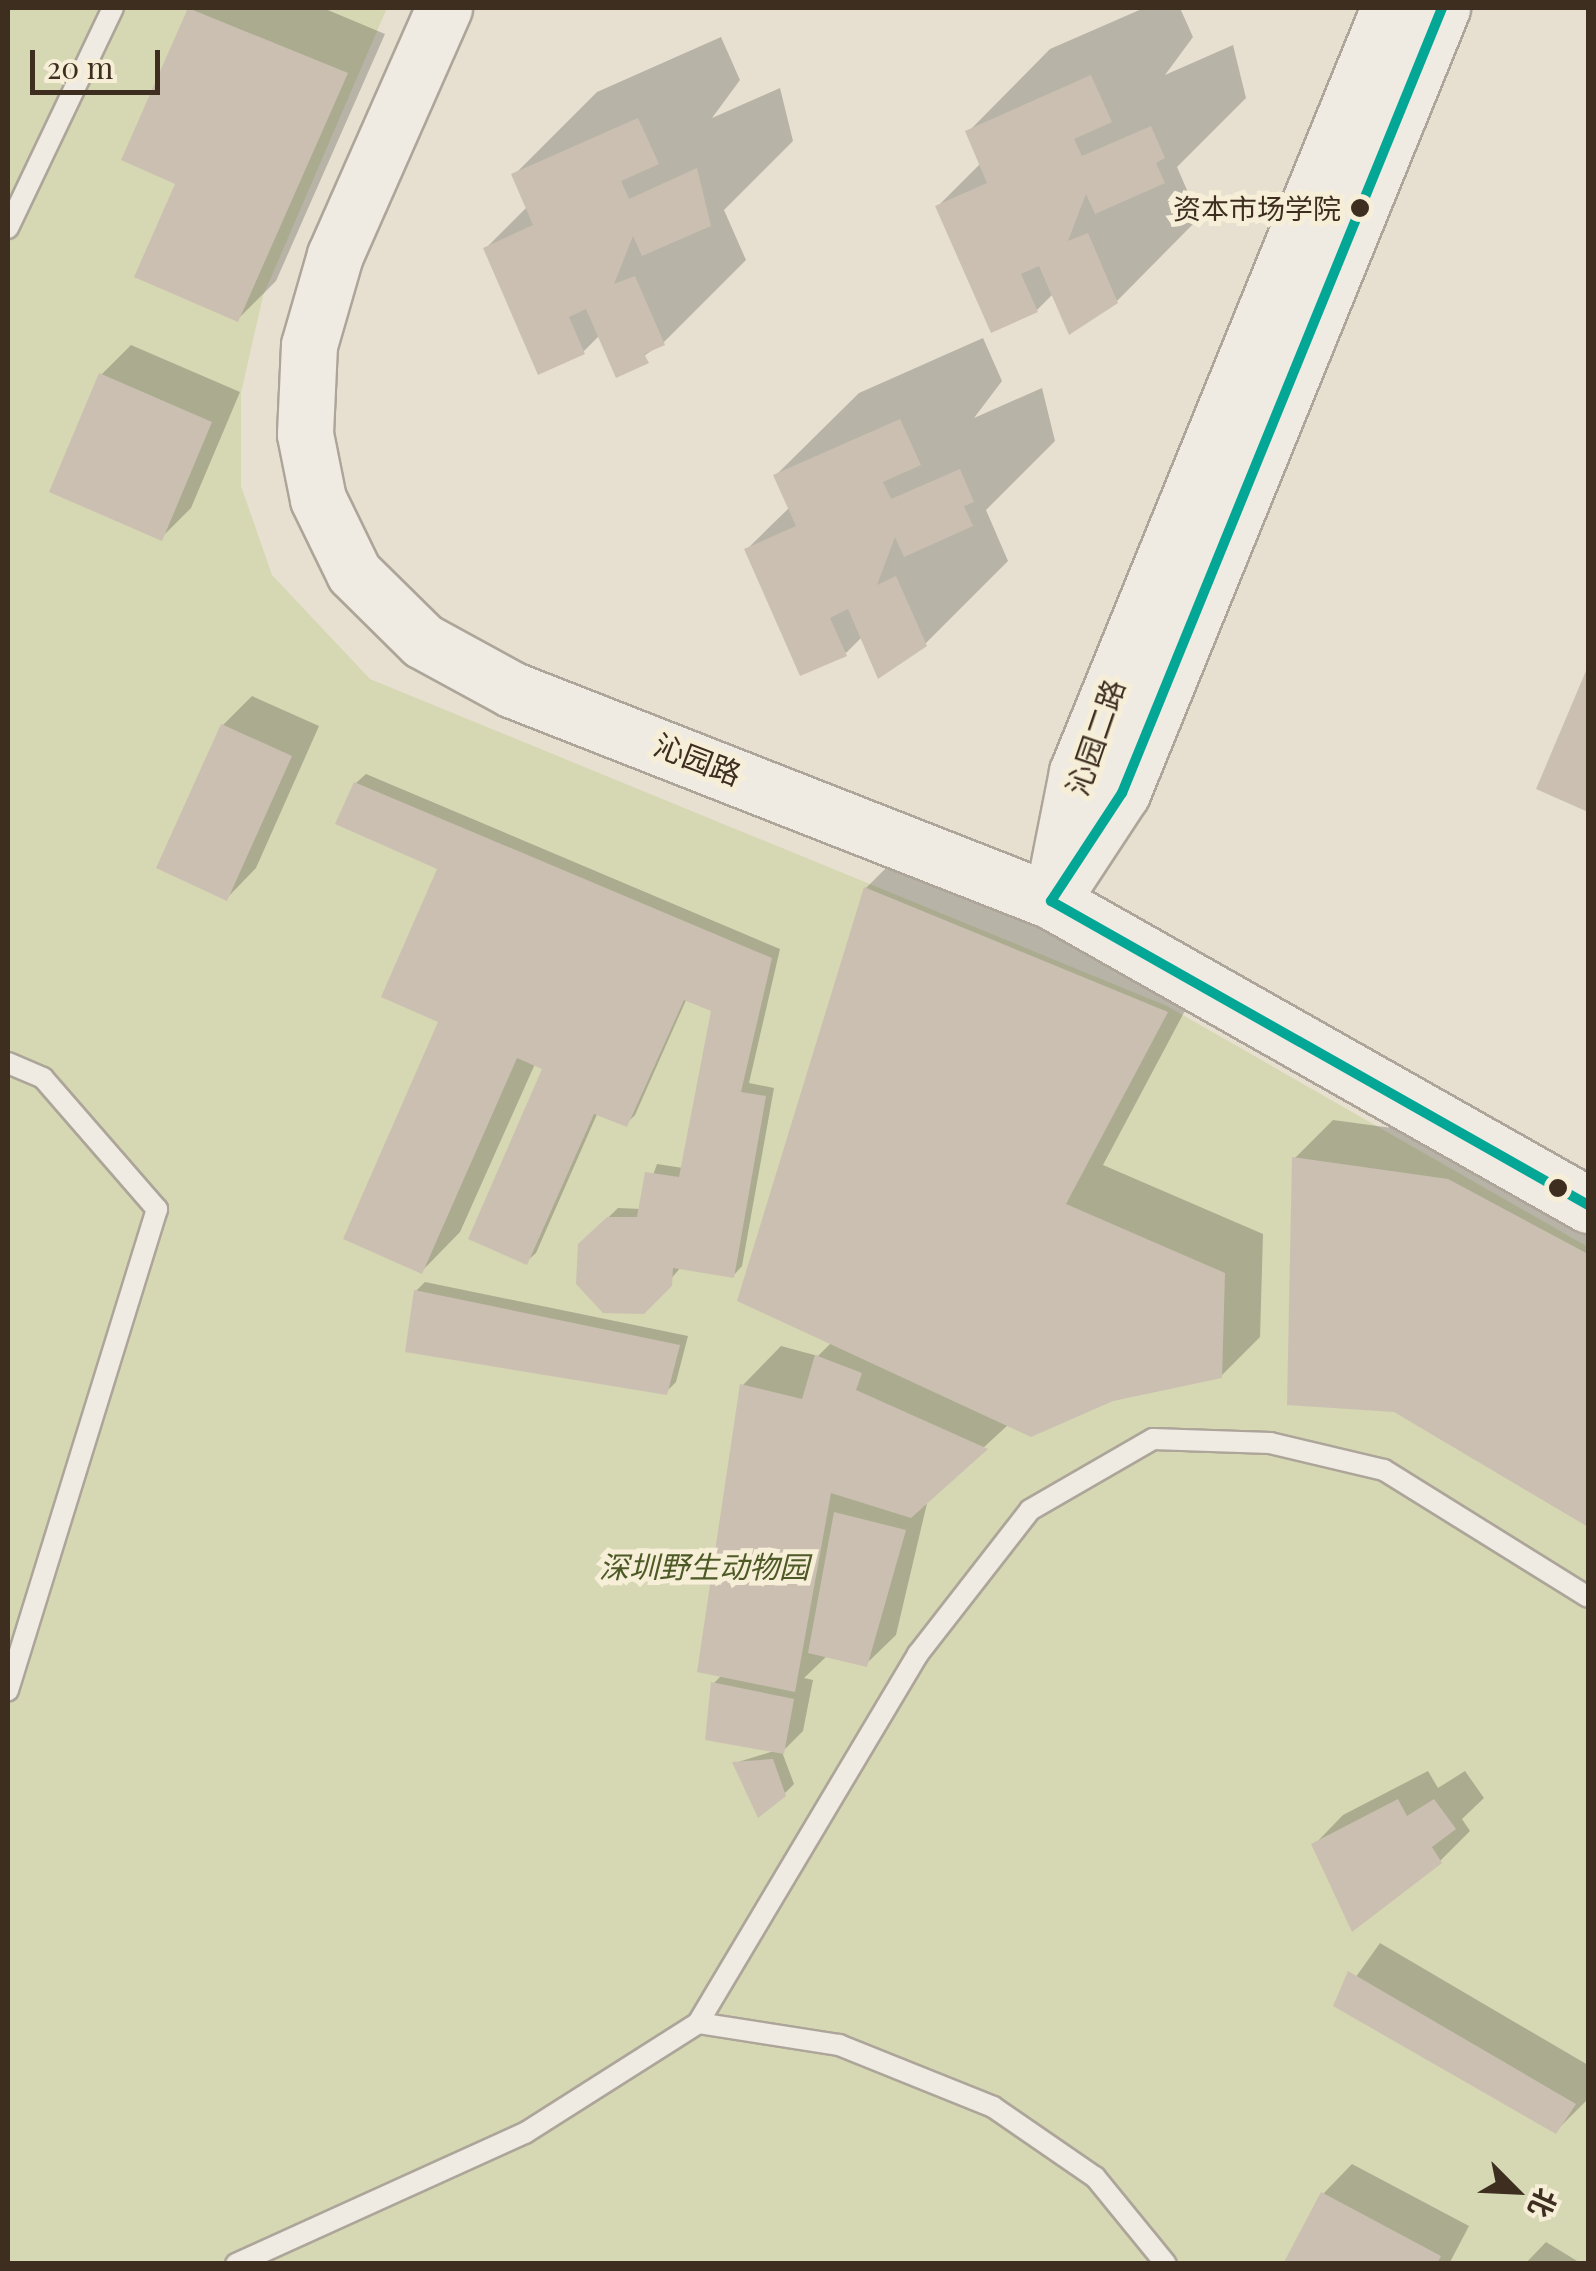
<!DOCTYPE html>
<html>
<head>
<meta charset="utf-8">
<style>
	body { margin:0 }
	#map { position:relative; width:1596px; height:2271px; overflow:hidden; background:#e7e0d1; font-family:"Playfair Display","Noto Sans SC",serif }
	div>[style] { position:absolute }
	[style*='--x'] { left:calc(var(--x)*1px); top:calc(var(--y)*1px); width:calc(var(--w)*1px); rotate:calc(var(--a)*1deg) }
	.green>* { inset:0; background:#d6d7b3 }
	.shadow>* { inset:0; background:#0003 }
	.building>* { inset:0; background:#cbbfb2 }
	.roads { filter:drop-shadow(2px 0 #ada599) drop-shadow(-2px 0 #ada599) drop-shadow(0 2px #ada599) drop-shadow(0 -2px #ada599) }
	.lane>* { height:20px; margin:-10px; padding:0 10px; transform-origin:10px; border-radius:10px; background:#efebe3 }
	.secondary>* { height:55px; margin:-27.5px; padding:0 27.5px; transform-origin:27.5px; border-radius:27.5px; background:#efebe3 }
	.bus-1>* { height:10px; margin:-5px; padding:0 5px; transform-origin:5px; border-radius:5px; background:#04a796 }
	.dots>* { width:28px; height:28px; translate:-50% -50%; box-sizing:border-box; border:5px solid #f7eed8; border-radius:50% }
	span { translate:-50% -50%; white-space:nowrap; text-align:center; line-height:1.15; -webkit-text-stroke:10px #f7eed8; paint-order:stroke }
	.bus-label { font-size:28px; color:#3d2e20 }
	.right { translate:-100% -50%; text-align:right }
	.street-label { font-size:30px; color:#3d2e20 }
	.park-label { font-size:30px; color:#4d5a26; font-style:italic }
	.frame { position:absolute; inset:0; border:10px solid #3d2e20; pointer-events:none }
	.north { position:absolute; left:1466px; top:2141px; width:100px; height:100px; -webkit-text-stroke:8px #f7eed8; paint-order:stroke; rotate:114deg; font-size:28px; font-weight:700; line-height:40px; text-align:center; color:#3d2e20 }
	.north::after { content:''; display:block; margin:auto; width:35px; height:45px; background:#3d2e20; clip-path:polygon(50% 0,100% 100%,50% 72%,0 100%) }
	.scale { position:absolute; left:30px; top:50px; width:130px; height:45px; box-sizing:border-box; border:5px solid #3d2e20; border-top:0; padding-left:12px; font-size:30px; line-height:35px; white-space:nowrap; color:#3d2e20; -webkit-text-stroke:8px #f7eed8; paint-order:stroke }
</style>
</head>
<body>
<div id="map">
	<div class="green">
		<div style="clip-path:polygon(8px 8px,387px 8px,263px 296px,241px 393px,241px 486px,272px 575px,370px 679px,1167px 1006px,1588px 1247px,1588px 2263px,8px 2263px)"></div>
	</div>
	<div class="shadow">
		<div style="clip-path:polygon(190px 8px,323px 8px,385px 34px,276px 281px,238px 319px,179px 183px,124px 159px)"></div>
		<div style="clip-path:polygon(1144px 8px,1180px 8px,1193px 37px,1165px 75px,1233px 45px,1246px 98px,1177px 167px,1199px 218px,1117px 301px,1054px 293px,1037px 310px,938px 206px,981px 163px,968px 132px,1050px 49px)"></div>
		<div style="clip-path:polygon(721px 37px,740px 80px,712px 118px,780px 88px,793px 141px,724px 210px,746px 260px,663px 343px,617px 374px,600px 335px,583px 352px,486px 248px,528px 206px,514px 175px,597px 92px)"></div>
		<div style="clip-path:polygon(983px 338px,1002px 381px,974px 418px,1042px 388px,1055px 441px,986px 510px,1008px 561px,925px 644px,862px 637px,846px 653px,747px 549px,790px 507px,776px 475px,859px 393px)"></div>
		<div style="clip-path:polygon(131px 345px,240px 392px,191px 508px,161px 538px,101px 375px)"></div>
		<div style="clip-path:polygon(1588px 673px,1588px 809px,1539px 788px)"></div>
		<div style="clip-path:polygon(252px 696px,319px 726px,256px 868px,227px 898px,223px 725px)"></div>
		<div style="clip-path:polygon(366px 774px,780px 949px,749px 1083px,774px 1088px,742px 1266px,733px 1276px,681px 1267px,643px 1312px,580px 1245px,618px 1208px,641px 1209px,657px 1164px,683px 1168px,714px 1010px,687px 998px,635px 1115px,626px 1124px,598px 1112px,536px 1253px,526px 1262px,545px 1068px,535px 1064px,460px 1232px,422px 1271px,441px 1021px,440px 867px,356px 783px)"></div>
		<div style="clip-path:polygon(904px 850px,1205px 973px,1103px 1165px,1263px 1234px,1260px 1337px,1221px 1376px,1009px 1424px,928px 1499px,896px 1635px,866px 1664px,828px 1655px,804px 1678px,813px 1680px,803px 1731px,782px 1752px,794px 1784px,784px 1794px,735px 1763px,774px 1751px,714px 1683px,722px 1675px,743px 1385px,781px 1346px,818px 1356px,832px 1342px,866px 888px)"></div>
		<div style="clip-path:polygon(1333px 1120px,1488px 1141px,1588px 1201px,1588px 1524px,1394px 1410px,1295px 1158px)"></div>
		<div style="clip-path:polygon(425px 1282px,688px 1336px,676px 1382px,666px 1392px,416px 1291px)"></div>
		<div style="clip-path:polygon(1428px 1771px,1438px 1788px,1465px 1771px,1484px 1798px,1462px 1819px,1470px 1831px,1440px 1861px,1314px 1845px,1343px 1815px)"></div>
		<div style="clip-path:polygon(1380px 1943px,1588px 2065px,1586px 2101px,1556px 2131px,1336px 2005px)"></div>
		<div style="clip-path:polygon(1352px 2164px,1469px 2226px,1449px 2264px,1286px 2264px,1323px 2194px)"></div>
		<div style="clip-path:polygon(1546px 2242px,1582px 2264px,1525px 2264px)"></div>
	</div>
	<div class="building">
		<div style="clip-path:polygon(188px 8px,348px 73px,238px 322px,134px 277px,175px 184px,121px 160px)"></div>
		<div style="clip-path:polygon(1091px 75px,1112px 122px,1074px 139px,1082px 156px,1151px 126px,1165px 158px,1156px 163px,1165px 183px,1095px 214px,1086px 194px,1068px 241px,1088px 233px,1118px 303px,1069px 335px,1039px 266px,1021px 274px,1038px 312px,991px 333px,935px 206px,987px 183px,965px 131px)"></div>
		<div style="clip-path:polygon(638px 118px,659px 164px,621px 181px,629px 199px,697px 168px,711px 226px,642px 256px,633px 236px,614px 284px,635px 276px,665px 345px,644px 354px,649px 363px,616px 378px,586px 309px,569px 317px,585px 354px,538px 375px,483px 248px,533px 225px,511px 174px)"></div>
		<div style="clip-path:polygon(99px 373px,212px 422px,162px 541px,49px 492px)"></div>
		<div style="clip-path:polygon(900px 419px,921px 465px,883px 482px,891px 499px,960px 469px,974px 502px,964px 506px,973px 526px,904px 557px,895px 537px,877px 585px,896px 576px,927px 646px,878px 679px,848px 609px,830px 618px,847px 656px,800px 676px,744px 549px,796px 526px,773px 475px)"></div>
		<div style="clip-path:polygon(1588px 666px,1588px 812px,1536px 789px)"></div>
		<div style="clip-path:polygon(221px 724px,292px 756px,227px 901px,156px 868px)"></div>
		<div style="clip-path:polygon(354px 782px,772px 958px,741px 1092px,766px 1096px,734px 1278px,673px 1268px,672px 1286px,644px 1314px,603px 1313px,576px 1284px,578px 1244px,607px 1217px,637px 1217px,645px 1172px,679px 1177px,711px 1011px,684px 1000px,627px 1127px,594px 1114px,527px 1265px,468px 1239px,542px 1069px,517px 1058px,422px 1274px,343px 1239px,438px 1022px,381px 997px,437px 869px,335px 824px)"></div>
		<div style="clip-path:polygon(864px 887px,1168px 1012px,1066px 1204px,1225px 1273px,1222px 1378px,1113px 1401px,1031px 1437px,737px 1301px)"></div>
		<div style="clip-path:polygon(1292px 1157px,1448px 1179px,1588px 1254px,1588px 1527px,1394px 1412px,1287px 1405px)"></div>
		<div style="clip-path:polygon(414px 1290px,680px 1345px,667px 1395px,405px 1352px)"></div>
		<div style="clip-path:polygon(815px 1355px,862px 1373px,856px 1390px,988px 1449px,911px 1518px,831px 1493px,795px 1692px,697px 1672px,740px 1384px,802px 1399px)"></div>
		<div style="clip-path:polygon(834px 1512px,906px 1530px,867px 1667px,808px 1653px)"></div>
		<div style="clip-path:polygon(711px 1682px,794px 1699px,784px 1754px,705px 1740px)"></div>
		<div style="clip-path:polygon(773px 1759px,786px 1796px,758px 1818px,732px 1762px)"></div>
		<div style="clip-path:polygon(1398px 1799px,1407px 1816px,1434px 1799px,1456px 1829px,1432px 1847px,1442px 1863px,1352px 1932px,1311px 1844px)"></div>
		<div style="clip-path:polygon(1348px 1971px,1576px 2104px,1556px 2134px,1333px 2006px)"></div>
		<div style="clip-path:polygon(1321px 2192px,1441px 2256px,1437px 2264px,1283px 2264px)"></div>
	</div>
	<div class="roads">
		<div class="lane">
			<div style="--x:8;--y:228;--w:244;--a:-64.5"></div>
			<div style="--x:8;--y:1063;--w:38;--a:23"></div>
			<div style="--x:43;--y:1078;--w:174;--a:49"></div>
			<div style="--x:157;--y:1209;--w:504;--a:107.21"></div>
			<div style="--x:698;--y:2023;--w:430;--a:-59.2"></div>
			<div style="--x:918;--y:1654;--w:182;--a:-52.1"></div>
			<div style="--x:1030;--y:1510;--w:142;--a:-30"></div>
			<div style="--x:1153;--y:1439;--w:117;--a:2"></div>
			<div style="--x:1270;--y:1443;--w:117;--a:13.3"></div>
			<div style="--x:1384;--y:1470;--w:240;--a:31.9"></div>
			<div style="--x:236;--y:2264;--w:317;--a:-24.4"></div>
			<div style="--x:525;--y:2133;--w:205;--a:-32.4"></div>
			<div style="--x:698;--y:2023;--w:143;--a:8.9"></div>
			<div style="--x:839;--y:2045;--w:166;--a:21.9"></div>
			<div style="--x:993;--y:2107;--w:124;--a:34.5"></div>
			<div style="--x:1095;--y:2177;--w:112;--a:50.8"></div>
		</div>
		<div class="secondary">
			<div style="--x:444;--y:8;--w:270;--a:113.8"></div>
			<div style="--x:335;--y:255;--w:94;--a:106.1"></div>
			<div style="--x:309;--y:345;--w:89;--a:92.6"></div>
			<div style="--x:305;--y:434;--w:66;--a:78.7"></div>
			<div style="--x:318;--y:499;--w:82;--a:64.1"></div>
			<div style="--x:354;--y:573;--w:97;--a:44.6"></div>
			<div style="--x:423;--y:641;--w:102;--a:28.6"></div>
			<div style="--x:513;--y:690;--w:578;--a:21.41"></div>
			<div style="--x:1051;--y:901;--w:617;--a:29.51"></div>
			<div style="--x:1057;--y:873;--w:103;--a:-78.8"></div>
			<div style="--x:1077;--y:772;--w:825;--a:-67.79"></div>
			<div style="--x:1051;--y:901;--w:129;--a:-56.7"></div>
			<div style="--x:1122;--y:793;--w:848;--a:-67.82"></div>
		</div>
	</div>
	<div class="bus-1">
		<div style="--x:1051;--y:901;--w:129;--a:-56.7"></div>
		<div style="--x:1122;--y:793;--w:848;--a:-67.82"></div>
		<div style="--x:1051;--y:901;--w:617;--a:29.51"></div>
	</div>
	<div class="dots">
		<div style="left:1360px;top:208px;background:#3d2e20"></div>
		<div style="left:1558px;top:1188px;background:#3d2e20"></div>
	</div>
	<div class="bus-label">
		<span class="right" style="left:1341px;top:208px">资本市场学院</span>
	</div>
	<div class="street-label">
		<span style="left:1095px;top:737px;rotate:-71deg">沁园二路</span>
		<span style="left:698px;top:759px;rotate:21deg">沁园路</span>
	</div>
	<div class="park-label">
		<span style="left:704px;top:1566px">深圳野生动物园</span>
	</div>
	<div class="frame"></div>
	<div class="north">北</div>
	<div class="scale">20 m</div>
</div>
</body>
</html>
